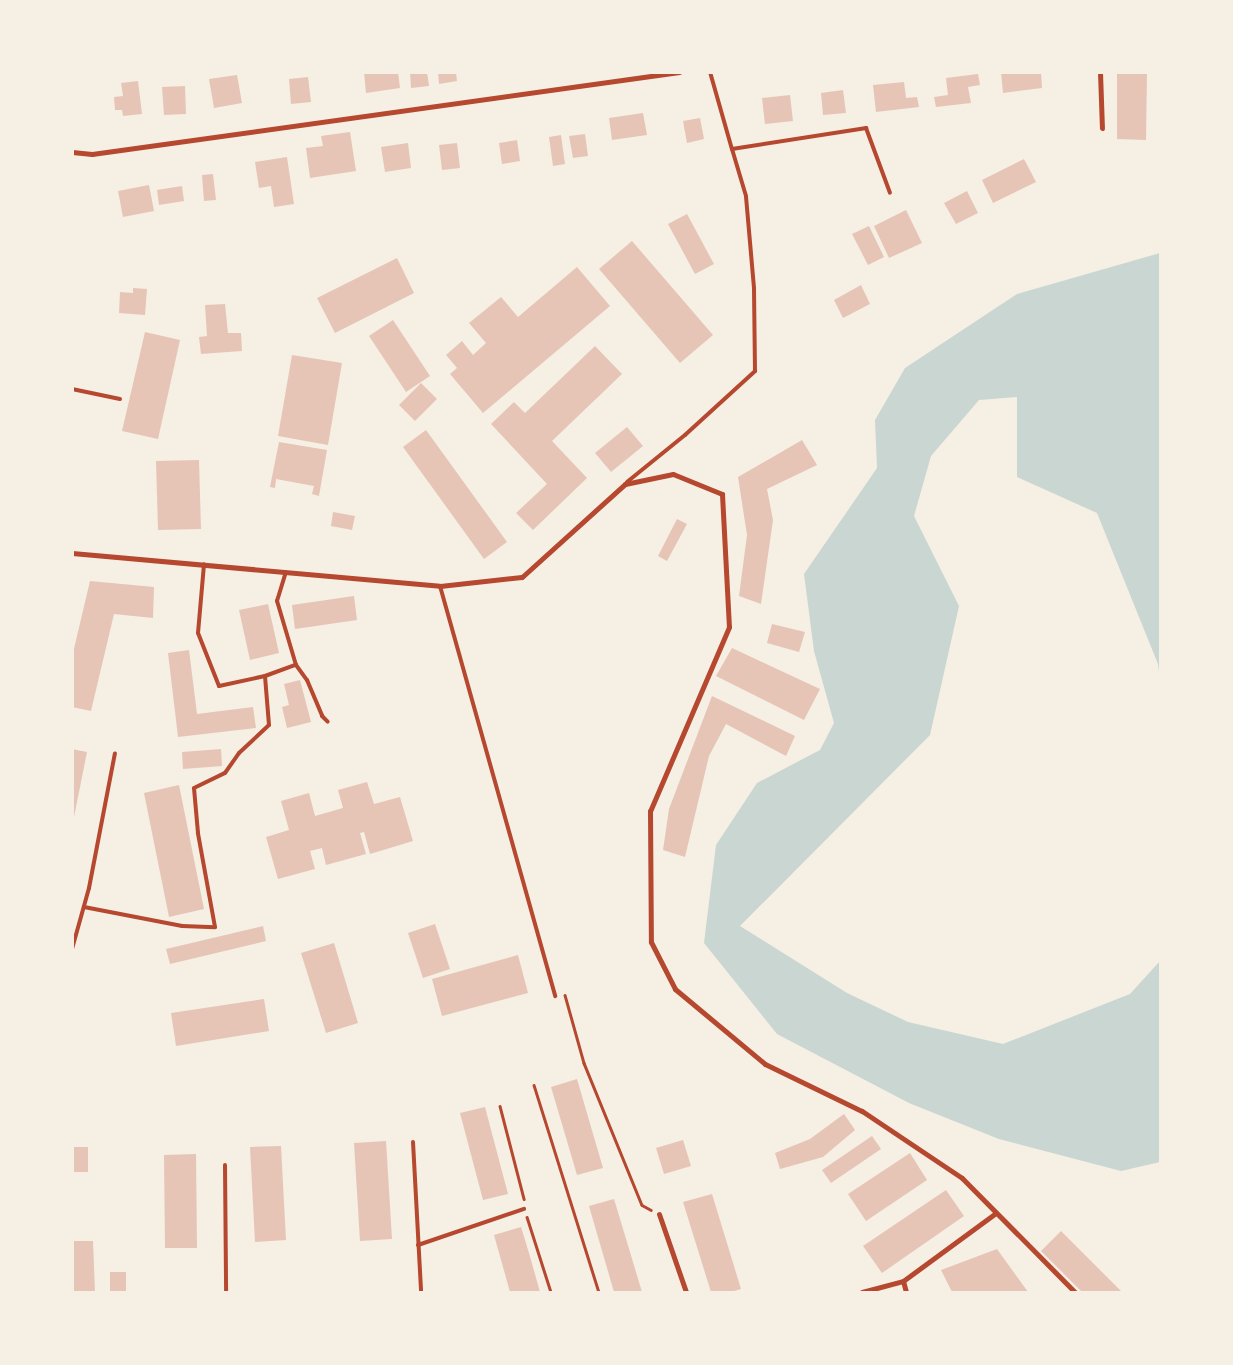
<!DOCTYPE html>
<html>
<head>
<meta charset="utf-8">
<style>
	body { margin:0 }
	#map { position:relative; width:1233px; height:1365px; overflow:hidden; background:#f6efe4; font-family:"Sofia Sans Condensed",sans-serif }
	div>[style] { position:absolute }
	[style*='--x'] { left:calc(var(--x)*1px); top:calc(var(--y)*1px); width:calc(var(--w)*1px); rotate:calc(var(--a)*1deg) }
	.water>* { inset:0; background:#c9d6d2 }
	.building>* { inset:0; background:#e6c5b7 }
	.path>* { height:2.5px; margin:-1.25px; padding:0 1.25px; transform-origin:1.25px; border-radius:1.25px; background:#b5482f }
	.service>* { height:4px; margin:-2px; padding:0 2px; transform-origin:2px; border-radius:2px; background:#b5482f }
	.minor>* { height:5px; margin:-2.5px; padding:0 2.5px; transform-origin:2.5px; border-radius:2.5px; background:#b5482f }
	span { translate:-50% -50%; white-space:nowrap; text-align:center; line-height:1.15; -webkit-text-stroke:4px #f6efe4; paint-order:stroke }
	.frame { position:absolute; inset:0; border:74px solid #f6efe4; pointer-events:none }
</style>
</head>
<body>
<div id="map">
	<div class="water">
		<div style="clip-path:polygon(1160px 253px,1160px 680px,1158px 664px,1097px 513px,1017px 477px,1017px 397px,979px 400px,931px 456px,914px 516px,959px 606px,930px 735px,740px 926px,847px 993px,908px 1022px,1003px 1044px,1130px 994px,1160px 961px,1160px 1162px,1121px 1171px,999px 1139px,909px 1103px,777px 1034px,704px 943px,716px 845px,757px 783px,820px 750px,834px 723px,814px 651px,804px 574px,877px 468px,875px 420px,905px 368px,1017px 294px)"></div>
	</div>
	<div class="building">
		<div style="clip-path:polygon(364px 72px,398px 72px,400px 88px,366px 93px)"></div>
		<div style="clip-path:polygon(410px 72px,427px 72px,429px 86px,411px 88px)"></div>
		<div style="clip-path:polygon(438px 72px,456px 72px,457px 81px,439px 84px)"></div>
		<div style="clip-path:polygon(1001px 72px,1041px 72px,1042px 88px,1003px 93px)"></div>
		<div style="clip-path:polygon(1117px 72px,1147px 72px,1146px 140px,1117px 139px)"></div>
		<div style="clip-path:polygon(978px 74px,980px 85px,968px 87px,971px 103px,936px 107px,934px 97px,948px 95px,946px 78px)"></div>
		<div style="clip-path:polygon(237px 75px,242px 103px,214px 108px,209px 79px)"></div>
		<div style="clip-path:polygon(308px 77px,311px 102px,291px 104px,289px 79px)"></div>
		<div style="clip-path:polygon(138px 81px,142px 114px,123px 116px,122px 110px,115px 110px,114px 97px,123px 96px,121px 83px)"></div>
		<div style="clip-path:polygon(904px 82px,906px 98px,917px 97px,919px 107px,876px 112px,873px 85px)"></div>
		<div style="clip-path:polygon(185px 86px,186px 114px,164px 115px,162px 87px)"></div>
		<div style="clip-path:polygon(843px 90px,846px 113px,823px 115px,821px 93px)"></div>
		<div style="clip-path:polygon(790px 95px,793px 121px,765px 124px,762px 98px)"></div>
		<div style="clip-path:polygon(643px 113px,647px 135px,612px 140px,609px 118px)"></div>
		<div style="clip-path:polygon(700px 118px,704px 139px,687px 143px,683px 121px)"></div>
		<div style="clip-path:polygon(350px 132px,356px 171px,310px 178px,306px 148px,323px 146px,321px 136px)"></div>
		<div style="clip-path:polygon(585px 134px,588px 156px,573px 158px,569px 136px)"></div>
		<div style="clip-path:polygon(561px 135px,565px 164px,553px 166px,549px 137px)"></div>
		<div style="clip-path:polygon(517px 140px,520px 161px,502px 164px,499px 143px)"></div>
		<div style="clip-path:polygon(408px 143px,411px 168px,385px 172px,381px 147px)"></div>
		<div style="clip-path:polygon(457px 143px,460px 168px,442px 170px,439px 145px)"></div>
		<div style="clip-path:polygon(287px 157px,294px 204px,274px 207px,271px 186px,259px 188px,255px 162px)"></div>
		<div style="clip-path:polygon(1024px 159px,1036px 182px,993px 203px,982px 180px)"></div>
		<div style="clip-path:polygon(213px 174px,216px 200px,204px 201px,202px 175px)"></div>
		<div style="clip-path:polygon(149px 185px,154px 211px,123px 217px,118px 191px)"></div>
		<div style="clip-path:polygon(182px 186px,184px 201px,159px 205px,157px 190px)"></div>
		<div style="clip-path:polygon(967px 191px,978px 213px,956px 224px,944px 203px)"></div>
		<div style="clip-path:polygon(906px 210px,922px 243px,889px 258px,874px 226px)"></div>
		<div style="clip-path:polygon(687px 214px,714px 264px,695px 274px,668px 224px)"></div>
		<div style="clip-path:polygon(869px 226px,884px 257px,868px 265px,852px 234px)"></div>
		<div style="clip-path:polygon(632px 241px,713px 335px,680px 363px,599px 269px)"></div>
		<div style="clip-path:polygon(397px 258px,414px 293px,335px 333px,317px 298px)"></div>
		<div style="clip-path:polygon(577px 267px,610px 306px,483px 413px,450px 374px,457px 368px,446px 355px,462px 341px,473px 355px,486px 343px,469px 323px,501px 297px,518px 317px)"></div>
		<div style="clip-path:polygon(861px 285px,870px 304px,843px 318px,834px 300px)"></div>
		<div style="clip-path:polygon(133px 288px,147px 289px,145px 315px,119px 313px,120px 292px,133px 293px)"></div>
		<div style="clip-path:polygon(225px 304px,228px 333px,241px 333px,242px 351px,201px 354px,199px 337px,207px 336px,205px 305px)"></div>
		<div style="clip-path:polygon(393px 320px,430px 376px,406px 392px,369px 336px)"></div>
		<div style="clip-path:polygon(145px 332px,180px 340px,158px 439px,122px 431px)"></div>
		<div style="clip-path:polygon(595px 346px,622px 374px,552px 441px,587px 478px,533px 530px,516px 513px,547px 484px,491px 424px,514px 402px,525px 413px)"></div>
		<div style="clip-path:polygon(292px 355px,342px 363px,328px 445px,278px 436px)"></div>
		<div style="clip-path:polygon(421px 383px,437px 399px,415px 421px,399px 405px)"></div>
		<div style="clip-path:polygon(627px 427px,643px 446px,611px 472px,595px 453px)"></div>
		<div style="clip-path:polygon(426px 430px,507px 542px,484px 559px,403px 447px)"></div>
		<div style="clip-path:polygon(802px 440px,817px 465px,767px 489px,773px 520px,761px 604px,739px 596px,747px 535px,738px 477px)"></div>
		<div style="clip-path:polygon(279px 442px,327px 450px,319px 496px,312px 494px,314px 486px,276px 479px,275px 488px,270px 487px)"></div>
		<div style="clip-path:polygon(199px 460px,201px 529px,158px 530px,156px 461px)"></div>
		<div style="clip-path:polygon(333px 512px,355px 516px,352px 530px,331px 526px)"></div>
		<div style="clip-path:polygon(677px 519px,687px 524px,667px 561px,658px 556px)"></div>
		<div style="clip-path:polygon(90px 581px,154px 587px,153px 618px,114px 614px,91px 711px,72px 707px,72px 657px)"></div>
		<div style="clip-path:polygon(354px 596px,357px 620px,295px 629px,292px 605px)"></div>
		<div style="clip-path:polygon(268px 604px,279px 653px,250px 660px,239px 610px)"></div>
		<div style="clip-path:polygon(772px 624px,805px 632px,799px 652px,767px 643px)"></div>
		<div style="clip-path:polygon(732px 648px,820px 689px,804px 720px,716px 676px)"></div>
		<div style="clip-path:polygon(189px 650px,197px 714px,253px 707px,256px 728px,178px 737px,168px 653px)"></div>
		<div style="clip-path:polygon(300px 680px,311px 722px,287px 728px,282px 707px,289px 705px,284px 684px)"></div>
		<div style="clip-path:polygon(712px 696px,795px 736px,786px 756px,726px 724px,709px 756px,685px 857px,663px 850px,669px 809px)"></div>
		<div style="clip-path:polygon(72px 749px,87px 752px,73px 822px,72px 822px)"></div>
		<div style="clip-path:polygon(221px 749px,222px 766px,183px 769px,182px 752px)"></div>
		<div style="clip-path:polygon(367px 782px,374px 804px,400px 797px,413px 841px,370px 854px,364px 832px,360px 833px,366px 854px,326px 865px,322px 848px,310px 851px,315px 869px,278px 879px,266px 837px,289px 830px,281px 801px,309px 793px,315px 816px,343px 808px,338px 790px)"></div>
		<div style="clip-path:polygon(179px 785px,204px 909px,169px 917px,144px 793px)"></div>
		<div style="clip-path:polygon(435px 924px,450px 969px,423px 978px,408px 933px)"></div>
		<div style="clip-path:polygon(263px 926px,266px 941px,170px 964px,166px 949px)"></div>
		<div style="clip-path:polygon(334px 943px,358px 1023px,326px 1033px,301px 953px)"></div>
		<div style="clip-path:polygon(518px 955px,528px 993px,442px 1016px,432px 979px)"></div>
		<div style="clip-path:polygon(264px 999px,269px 1031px,176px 1046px,171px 1013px)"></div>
		<div style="clip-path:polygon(577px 1079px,603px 1168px,577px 1175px,551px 1087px)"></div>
		<div style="clip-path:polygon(485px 1107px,508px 1194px,483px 1200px,460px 1113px)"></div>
		<div style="clip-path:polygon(844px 1114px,855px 1130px,823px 1157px,780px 1169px,775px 1153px,810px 1139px)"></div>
		<div style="clip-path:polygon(872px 1136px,881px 1149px,831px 1183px,822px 1170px)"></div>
		<div style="clip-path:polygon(683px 1140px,691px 1166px,664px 1174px,656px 1148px)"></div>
		<div style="clip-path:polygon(386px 1141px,392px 1239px,360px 1241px,354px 1143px)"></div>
		<div style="clip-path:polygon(281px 1146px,286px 1240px,255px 1242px,250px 1147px)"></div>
		<div style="clip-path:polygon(72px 1147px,88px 1147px,88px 1172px,72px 1172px)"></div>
		<div style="clip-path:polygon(910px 1153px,927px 1180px,866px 1221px,848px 1194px)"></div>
		<div style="clip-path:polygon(196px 1154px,197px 1248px,165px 1248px,164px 1155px)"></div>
		<div style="clip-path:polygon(946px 1190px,964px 1216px,882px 1273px,863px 1246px)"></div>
		<div style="clip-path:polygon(712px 1194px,741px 1289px,731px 1292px,711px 1292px,683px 1202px)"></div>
		<div style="clip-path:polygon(614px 1199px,642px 1292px,614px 1292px,589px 1206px)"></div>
		<div style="clip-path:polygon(521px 1227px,529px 1253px,540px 1292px,510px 1292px,494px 1235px)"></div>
		<div style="clip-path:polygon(1061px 1231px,1122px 1292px,1082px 1292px,1041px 1251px)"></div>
		<div style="clip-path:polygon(72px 1241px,93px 1241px,95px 1292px,72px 1292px)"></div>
		<div style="clip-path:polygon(997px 1249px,1028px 1292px,952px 1292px,941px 1270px)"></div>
		<div style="clip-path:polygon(110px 1272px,126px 1272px,126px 1292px,110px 1292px)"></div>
	</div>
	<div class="path">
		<div style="--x:565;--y:995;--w:71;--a:74.4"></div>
		<div style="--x:584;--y:1063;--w:153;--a:67.8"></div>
		<div style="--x:642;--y:1205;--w:10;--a:29"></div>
		<div style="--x:534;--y:1085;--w:217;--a:72.6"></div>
		<div style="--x:500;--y:1106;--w:96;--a:75.5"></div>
		<div style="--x:527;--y:1217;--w:79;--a:72.3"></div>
	</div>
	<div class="service">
		<div style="--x:710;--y:72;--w:80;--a:74.1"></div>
		<div style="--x:732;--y:149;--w:136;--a:-8.9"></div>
		<div style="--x:866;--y:128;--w:69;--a:69.7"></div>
		<div style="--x:72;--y:389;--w:49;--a:11.8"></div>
		<div style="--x:627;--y:482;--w:75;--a:-39"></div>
		<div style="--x:685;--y:435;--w:95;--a:-42.4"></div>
		<div style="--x:755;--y:371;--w:83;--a:-90.7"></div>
		<div style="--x:754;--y:288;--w:92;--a:-95"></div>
		<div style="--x:746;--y:196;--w:49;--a:-106.6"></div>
		<div style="--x:440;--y:586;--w:426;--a:74.3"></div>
		<div style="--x:296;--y:665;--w:19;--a:54"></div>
		<div style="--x:307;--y:680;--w:39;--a:67"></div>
		<div style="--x:322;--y:716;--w:8;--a:45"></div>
		<div style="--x:265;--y:676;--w:33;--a:-20"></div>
		<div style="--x:296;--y:665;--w:67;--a:-106.5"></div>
		<div style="--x:277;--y:601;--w:30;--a:-73"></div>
		<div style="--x:84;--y:907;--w:100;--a:11"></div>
		<div style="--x:182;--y:926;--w:33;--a:2"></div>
		<div style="--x:215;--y:927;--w:96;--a:-100.3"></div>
		<div style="--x:198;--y:833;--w:45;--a:-95.1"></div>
		<div style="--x:194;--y:788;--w:34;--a:-26"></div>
		<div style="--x:225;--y:773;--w:24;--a:-55"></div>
		<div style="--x:239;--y:753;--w:41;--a:-43"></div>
		<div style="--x:269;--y:725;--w:49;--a:-94.7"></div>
		<div style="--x:265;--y:676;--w:47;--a:167.7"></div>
		<div style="--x:219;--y:686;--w:57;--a:-111.6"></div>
		<div style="--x:198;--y:633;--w:69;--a:-85"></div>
		<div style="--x:72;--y:949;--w:63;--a:-74.4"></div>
		<div style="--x:89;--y:888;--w:137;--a:-79.1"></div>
		<div style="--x:413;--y:1142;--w:150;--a:86.9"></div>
		<div style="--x:225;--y:1165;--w:127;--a:89.5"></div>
		<div style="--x:418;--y:1245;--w:112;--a:-18.8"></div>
	</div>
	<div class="minor">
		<div style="--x:1100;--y:72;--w:56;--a:88"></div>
		<div style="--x:72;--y:152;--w:20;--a:6"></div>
		<div style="--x:92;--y:154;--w:593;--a:-7.95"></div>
		<div style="--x:72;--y:553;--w:369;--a:5.1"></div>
		<div style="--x:440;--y:586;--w:82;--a:-6.3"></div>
		<div style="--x:522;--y:577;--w:139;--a:-42.1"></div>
		<div style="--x:625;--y:484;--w:49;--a:-11.8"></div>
		<div style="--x:673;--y:474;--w:53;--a:22.2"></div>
		<div style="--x:722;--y:494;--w:133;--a:87"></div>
		<div style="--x:729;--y:627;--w:200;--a:113.2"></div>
		<div style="--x:650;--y:811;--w:131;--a:89.6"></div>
		<div style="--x:651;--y:942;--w:53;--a:62.9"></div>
		<div style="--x:675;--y:989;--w:117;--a:39.8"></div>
		<div style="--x:765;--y:1064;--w:108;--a:25.9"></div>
		<div style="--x:862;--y:1111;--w:120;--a:33.8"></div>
		<div style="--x:962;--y:1178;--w:161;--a:45.3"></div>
		<div style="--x:659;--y:1214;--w:83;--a:70.9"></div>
		<div style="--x:862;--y:1292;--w:42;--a:-15"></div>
		<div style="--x:906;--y:1292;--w:11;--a:-105"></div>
		<div style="--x:903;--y:1281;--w:115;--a:-36.2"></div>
	</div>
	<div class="frame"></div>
</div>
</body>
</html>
